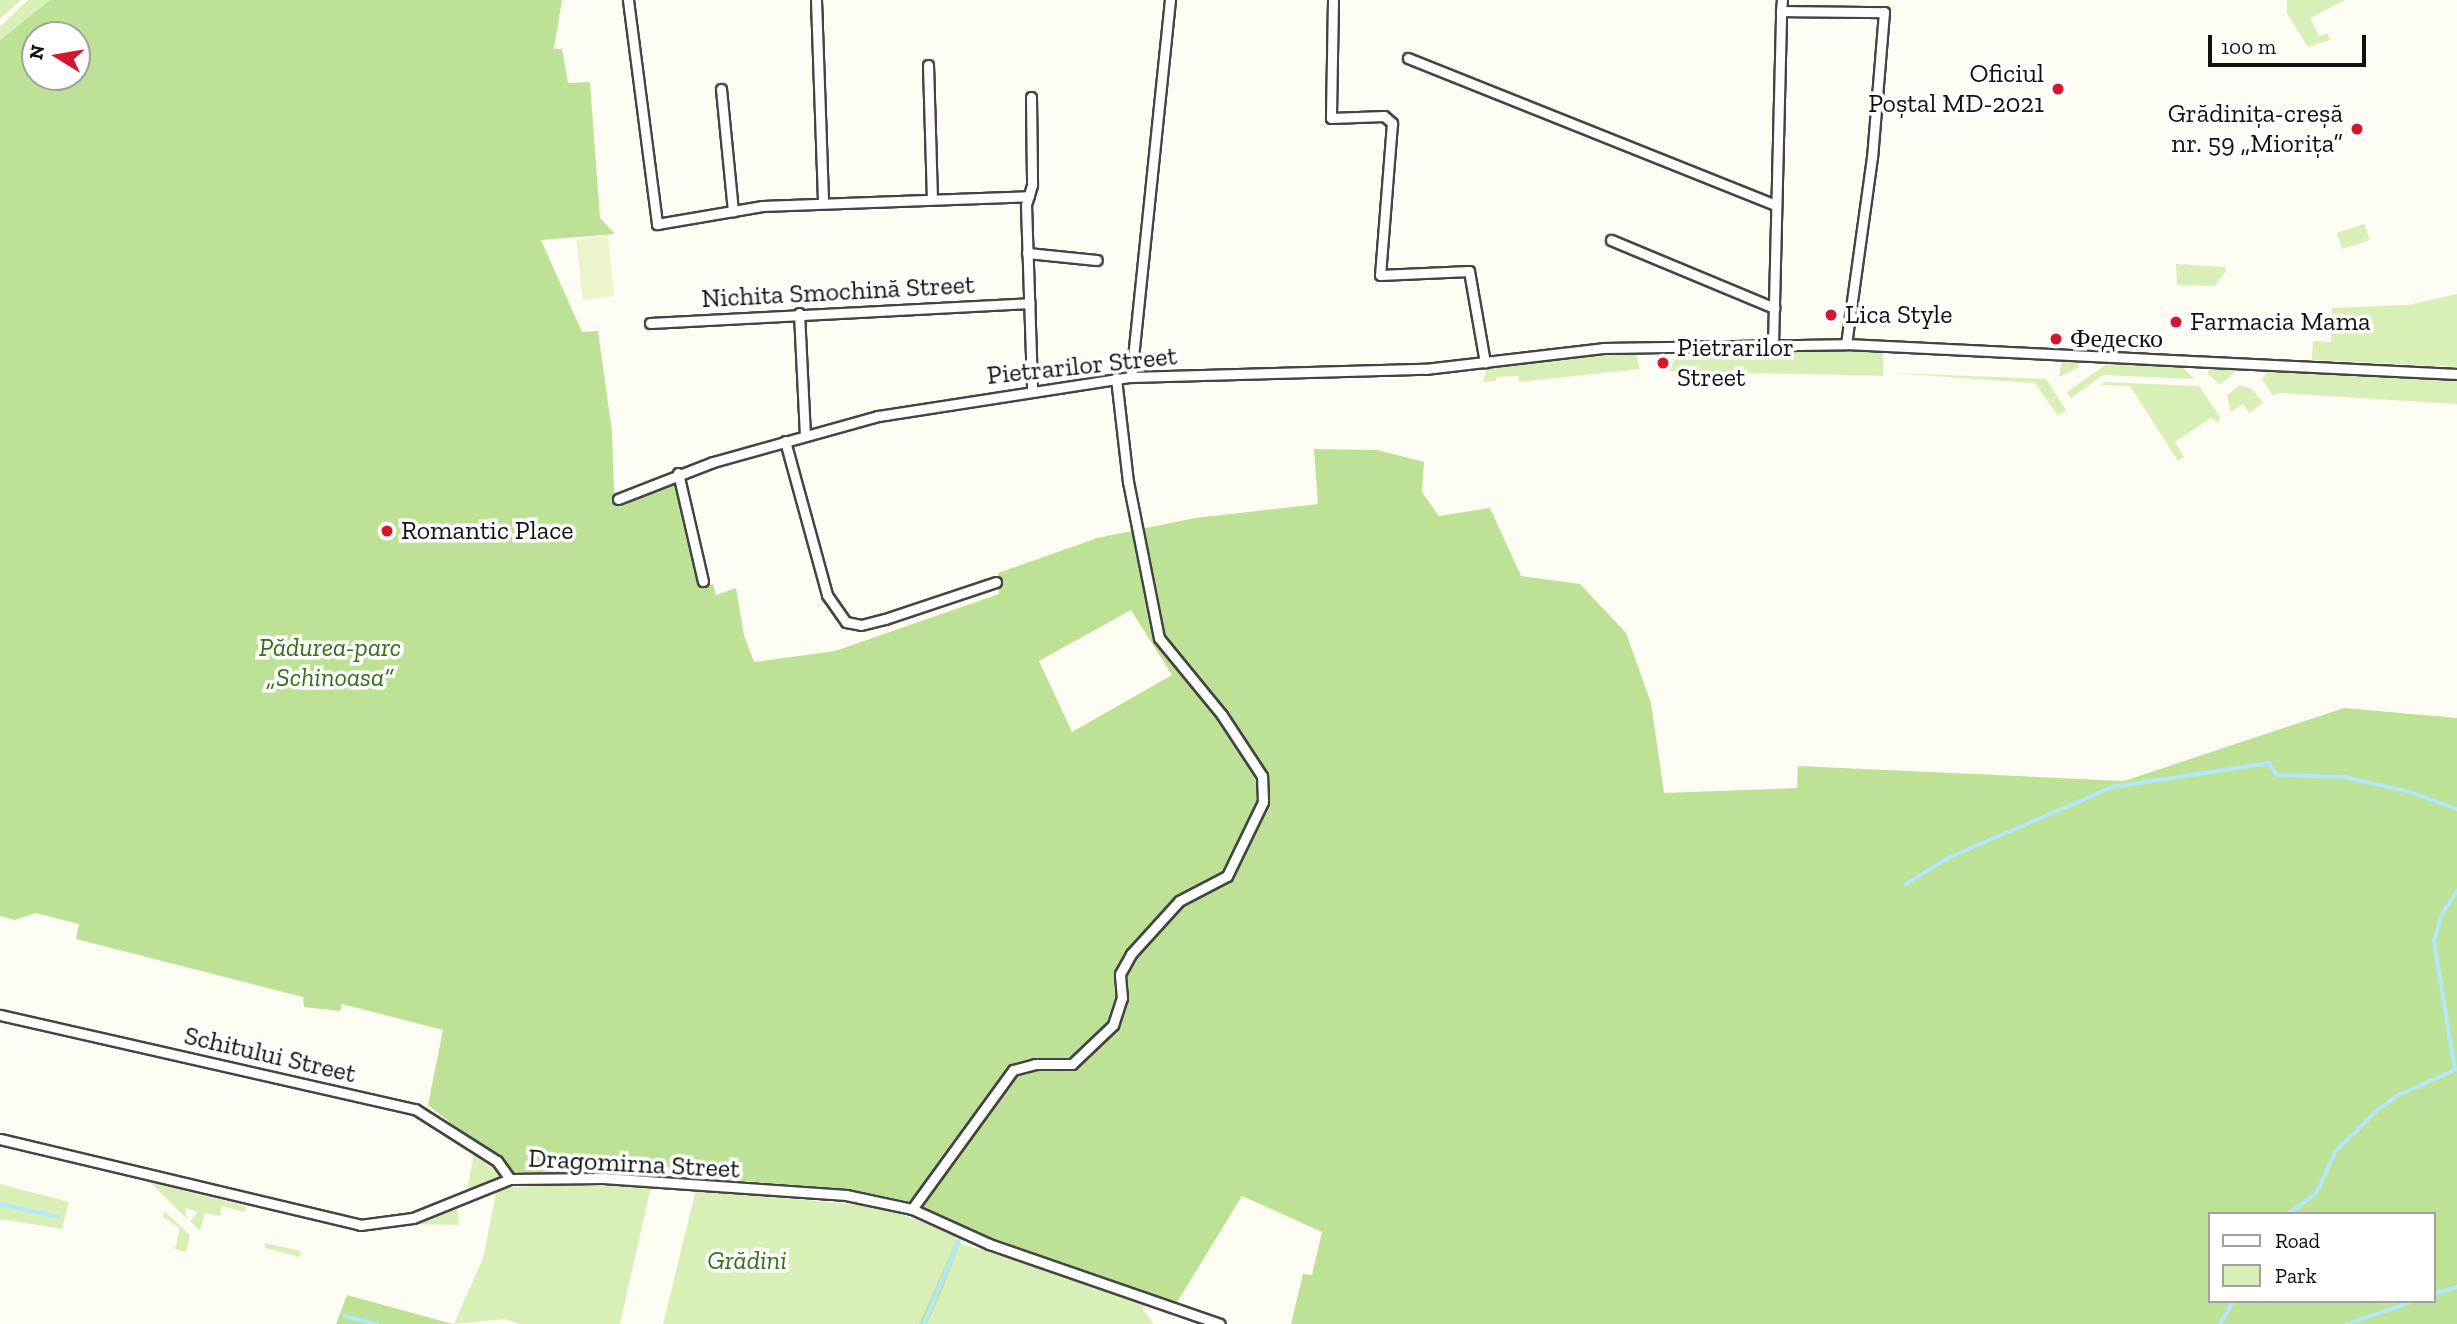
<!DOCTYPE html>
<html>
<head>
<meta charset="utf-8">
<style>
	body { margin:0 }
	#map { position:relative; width:2457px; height:1324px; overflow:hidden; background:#fffcf4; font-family:"Zilla Slab",serif }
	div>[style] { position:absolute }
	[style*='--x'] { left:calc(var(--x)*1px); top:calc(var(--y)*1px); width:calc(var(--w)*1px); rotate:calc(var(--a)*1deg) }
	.green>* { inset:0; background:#d9efb8 }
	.forest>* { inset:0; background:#bee295 }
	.pitch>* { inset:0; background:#eaf5cb }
	.stream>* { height:3.5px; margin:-1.75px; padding:0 1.75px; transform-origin:1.75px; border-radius:1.75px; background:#b2e7fd }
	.roads { filter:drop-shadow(2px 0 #444) drop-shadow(-2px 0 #444) drop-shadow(0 2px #444) drop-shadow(0 -2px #444) }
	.minor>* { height:9px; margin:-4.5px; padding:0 4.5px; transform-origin:4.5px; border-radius:4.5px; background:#fff }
	.dots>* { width:19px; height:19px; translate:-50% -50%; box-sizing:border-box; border:4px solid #fff; border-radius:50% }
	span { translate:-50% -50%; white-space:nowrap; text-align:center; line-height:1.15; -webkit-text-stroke:7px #fff; paint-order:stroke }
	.poi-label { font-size:26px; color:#111 }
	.right { translate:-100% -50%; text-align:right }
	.left { translate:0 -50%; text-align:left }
	.street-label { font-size:26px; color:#111 }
	.park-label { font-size:26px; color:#317218; font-style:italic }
	.legend { position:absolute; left:2208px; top:1212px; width:228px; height:91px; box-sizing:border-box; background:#fff; border:2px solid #a0a0a0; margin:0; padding:9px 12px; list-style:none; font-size:21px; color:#111 }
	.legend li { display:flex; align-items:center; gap:14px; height:35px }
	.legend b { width:35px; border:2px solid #a0a0a0 }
	.north { position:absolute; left:21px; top:21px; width:70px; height:70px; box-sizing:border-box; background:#fff; border:2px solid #a0a0a0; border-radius:50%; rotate:281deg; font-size:19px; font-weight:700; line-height:28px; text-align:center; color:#111 }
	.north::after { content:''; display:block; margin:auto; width:24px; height:32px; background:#d2172f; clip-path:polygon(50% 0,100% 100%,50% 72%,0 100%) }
	.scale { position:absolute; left:2208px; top:35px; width:158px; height:32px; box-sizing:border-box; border:4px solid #111; border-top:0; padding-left:9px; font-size:21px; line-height:24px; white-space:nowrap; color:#111; -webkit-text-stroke:5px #fff; paint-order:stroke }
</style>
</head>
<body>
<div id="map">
	<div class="green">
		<div style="clip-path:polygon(0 0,21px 0,0 19px)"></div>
		<div style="clip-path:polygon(28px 0,50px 0,0 40px,0 27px)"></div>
		<div style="clip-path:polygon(2287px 0,2345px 0,2310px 18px,2319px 36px,2327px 33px,2330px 40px,2308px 47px,2287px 13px)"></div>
		<div style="clip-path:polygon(2364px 224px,2370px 240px,2342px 249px,2337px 233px)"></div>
		<div style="clip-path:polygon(2176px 264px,2225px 267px,2226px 271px,2215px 286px,2177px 285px)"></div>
		<div style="clip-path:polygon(2457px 294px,2457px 367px,2312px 360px,2313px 341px,2331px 342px,2332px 308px,2408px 305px)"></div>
		<div style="clip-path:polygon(1700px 349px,1878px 350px,1883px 353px,1883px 376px,1664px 371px,1685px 350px)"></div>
		<div style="clip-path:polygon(1635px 350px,1640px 369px,1519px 382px,1518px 376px,1496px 377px,1496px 381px,1483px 382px,1486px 371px,1495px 367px)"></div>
		<div style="clip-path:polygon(2078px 360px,2078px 368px,2059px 377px,2062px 361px)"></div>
		<div style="clip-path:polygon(2111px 361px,2181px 365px,2194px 379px,2103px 375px,2071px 398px,2067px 392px)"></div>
		<div style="clip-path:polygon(2209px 366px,2234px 367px,2238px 369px,2220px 385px,2208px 374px)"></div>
		<div style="clip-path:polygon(2269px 370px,2457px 381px,2457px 404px,2278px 393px,2273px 396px,2262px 379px)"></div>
		<div style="clip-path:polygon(1891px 373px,2046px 379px,2066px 410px,2058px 416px,2035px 383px)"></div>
		<div style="clip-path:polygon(2105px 382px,2199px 386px,2220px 417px,2219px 423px,2211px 418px,2175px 442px,2184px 457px,2178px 461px,2130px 386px,2101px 385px)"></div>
		<div style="clip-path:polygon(2240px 385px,2252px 389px,2263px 403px,2249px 413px,2243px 404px,2231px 412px,2227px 395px)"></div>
		<div style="clip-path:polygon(474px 1153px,500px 1173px,496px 1181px,467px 1191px)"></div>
		<div style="clip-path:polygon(150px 1182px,245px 1206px,245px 1212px,222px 1206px,220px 1216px,205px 1213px,200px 1231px,190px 1221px,198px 1212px,185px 1208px,187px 1219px)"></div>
		<div style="clip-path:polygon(0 1184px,69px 1202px,62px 1229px,0 1219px)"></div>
		<div style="clip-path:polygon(559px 1185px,651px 1187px,620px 1324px,519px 1324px,505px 1319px,454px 1324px,483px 1258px,497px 1188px)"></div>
		<div style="clip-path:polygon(696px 1190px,882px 1207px,953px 1234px,957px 1239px,919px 1324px,663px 1324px)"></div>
		<div style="clip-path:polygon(469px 1198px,457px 1207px,459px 1225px,403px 1224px)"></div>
		<div style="clip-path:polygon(164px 1211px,190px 1235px,186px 1252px,175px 1249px,180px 1228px,163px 1217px)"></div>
		<div style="clip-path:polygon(265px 1243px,301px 1251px,300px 1257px,265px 1248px)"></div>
		<div style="clip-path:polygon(960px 1243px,1144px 1302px,1143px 1310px,1154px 1324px,927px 1324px)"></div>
	</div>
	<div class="forest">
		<div style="clip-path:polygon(evenodd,50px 0,562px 0,554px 49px,562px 49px,568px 83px,590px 82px,600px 218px,615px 234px,541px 240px,582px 332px,598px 331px,612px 432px,614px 491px,620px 507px,676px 482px,699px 587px,713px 584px,716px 595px,736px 588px,744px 635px,754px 662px,835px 651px,999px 594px,998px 573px,1097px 538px,1195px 518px,1318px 504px,1314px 449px,1377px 450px,1424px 462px,1422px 492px,1439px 516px,1490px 508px,1521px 576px,1580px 584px,1626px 633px,1651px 703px,1664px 793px,1797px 788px,1798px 766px,2124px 781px,2344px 708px,2457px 718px,2457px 1324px,1291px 1324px,1303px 1274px,1312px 1275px,1322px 1232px,1242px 1196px,1176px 1304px,971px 1230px,907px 1201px,849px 1189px,665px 1175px,517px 1175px,428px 1105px,443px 1030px,342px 1004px,340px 1011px,304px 1007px,303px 997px,76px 939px,79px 924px,36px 913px,15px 920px,0 916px,0 40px,50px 0,35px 35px,77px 35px,77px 77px,35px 77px,35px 35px,50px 0,1131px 610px,1172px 675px,1072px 732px,1039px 661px,1131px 610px,50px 0,2210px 1214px,2434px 1214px,2434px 1301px,2210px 1301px,2210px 1214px)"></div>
		<div style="clip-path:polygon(957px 1239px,960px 1243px,941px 1293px,927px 1324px,919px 1324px)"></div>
		<div style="clip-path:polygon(347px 1295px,453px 1324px,336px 1324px)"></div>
	</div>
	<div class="pitch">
		<div style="clip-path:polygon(608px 236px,614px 296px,583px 300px,576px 240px)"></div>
	</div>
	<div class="stream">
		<div style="--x:1906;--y:884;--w:49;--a:-31.8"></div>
		<div style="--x:1948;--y:858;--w:180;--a:-23.3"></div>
		<div style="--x:2113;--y:787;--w:158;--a:-8.7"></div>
		<div style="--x:2269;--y:763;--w:14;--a:56"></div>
		<div style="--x:2277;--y:775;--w:67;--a:1.7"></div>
		<div style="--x:2344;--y:777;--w:68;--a:12.8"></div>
		<div style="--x:2410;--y:792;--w:50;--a:19.9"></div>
		<div style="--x:0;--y:1204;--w:59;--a:12.6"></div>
		<div style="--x:2288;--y:1214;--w:34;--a:-36"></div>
		<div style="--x:2316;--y:1194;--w:47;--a:-65.1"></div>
		<div style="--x:2336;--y:1151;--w:59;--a:-44.3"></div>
		<div style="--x:2378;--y:1110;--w:26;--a:-36"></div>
		<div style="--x:2399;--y:1095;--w:61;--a:-24.1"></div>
		<div style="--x:2455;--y:1070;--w:130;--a:-99.3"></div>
		<div style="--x:2434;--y:942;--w:27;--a:-75"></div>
		<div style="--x:2441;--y:916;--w:30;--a:-57"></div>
		<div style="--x:2434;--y:1294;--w:24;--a:-17"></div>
		<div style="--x:345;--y:1316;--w:33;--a:14"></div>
		<div style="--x:924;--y:1324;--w:93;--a:-67.3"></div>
		<div style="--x:2220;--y:1324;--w:27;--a:-59"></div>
		<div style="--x:2347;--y:1324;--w:71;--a:-18.9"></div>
	</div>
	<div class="roads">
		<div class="minor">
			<div style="--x:628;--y:0;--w:226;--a:82.6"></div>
			<div style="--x:657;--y:224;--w:107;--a:-9.7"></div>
			<div style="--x:762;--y:206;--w:267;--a:-2.1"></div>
			<div style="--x:816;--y:0;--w:203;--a:88"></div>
			<div style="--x:1333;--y:0;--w:118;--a:91"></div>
			<div style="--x:1331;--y:118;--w:53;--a:-2.2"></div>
			<div style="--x:1384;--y:116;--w:11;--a:41"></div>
			<div style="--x:1392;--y:123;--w:152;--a:94.5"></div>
			<div style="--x:1380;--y:275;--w:89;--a:-2.6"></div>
			<div style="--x:1469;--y:271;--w:93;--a:80.1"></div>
			<div style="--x:1781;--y:11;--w:11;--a:-85"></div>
			<div style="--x:1408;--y:58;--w:396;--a:21.8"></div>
			<div style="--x:928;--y:65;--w:133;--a:88.3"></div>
			<div style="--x:721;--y:89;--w:123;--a:84.4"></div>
			<div style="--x:1031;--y:97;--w:88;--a:89.3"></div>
			<div style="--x:1032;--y:185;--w:21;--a:107"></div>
			<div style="--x:1026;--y:205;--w:185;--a:88.1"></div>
			<div style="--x:1611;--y:240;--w:177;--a:22.6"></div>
			<div style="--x:1027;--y:253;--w:70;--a:5.7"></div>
			<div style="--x:799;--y:313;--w:121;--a:87.2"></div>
			<div style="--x:650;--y:323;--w:380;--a:-3"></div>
			<div style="--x:1773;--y:345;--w:334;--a:-88.6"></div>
			<div style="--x:1781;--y:11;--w:103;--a:0.6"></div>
			<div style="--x:1884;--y:12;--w:145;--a:94.7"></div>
			<div style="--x:1872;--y:157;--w:189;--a:97.9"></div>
			<div style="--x:1131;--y:377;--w:379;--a:-84.1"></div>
			<div style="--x:785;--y:441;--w:160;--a:74.7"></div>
			<div style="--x:827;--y:595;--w:33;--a:55"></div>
			<div style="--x:846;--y:622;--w:15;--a:11"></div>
			<div style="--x:861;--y:625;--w:25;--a:-14"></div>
			<div style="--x:885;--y:619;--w:117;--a:-18.4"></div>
			<div style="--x:678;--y:473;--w:111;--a:77"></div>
			<div style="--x:618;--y:499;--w:102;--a:-21.3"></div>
			<div style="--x:713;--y:462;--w:171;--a:-15.6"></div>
			<div style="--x:878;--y:416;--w:256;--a:-8.8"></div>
			<div style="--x:1131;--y:377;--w:294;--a:-1.6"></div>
			<div style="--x:1425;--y:369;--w:179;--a:-6.7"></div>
			<div style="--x:1603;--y:348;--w:243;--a:-0.9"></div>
			<div style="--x:1846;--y:344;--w:612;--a:2.81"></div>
			<div style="--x:0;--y:1015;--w:426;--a:12.8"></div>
			<div style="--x:415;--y:1109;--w:97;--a:32.4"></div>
			<div style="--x:497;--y:1161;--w:22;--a:54"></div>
			<div style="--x:0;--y:1139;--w:370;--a:13.4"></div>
			<div style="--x:360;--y:1225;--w:53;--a:-7.5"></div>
			<div style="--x:413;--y:1218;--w:105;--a:-21.9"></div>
			<div style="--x:510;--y:1179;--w:93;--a:-0.6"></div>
			<div style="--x:603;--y:1178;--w:244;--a:4"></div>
			<div style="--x:846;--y:1195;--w:67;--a:12"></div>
			<div style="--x:912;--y:1209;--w:85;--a:24.4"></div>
			<div style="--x:989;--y:1244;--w:244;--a:19.1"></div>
			<div style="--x:912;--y:1209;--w:172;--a:-54"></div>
			<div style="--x:1013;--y:1070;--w:23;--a:-15"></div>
			<div style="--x:1035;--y:1064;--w:37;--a:0"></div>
			<div style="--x:1072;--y:1064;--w:57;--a:-43.6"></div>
			<div style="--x:1113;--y:1025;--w:28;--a:-72"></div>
			<div style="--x:1122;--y:998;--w:24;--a:-95"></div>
			<div style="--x:1120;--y:974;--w:23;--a:-61"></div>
			<div style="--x:1131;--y:954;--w:72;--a:-47.8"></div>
			<div style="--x:1179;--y:901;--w:54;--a:-27.5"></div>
			<div style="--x:1227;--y:876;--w:82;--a:-64.1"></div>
			<div style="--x:1263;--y:802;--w:26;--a:-92"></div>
			<div style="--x:1262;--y:776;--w:73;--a:-123.3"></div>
			<div style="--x:1222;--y:715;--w:99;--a:-129.3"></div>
			<div style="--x:1159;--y:638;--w:159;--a:-101.2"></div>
			<div style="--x:1128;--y:482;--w:105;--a:-96.6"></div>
		</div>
	</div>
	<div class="dots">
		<div style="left:2058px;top:89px;background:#d2172f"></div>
		<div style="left:2357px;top:129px;background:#d2172f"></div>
		<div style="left:1831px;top:315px;background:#d2172f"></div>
		<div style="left:2176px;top:322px;background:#d2172f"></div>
		<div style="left:2056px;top:339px;background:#d2172f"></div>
		<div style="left:1663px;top:363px;background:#d2172f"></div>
		<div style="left:387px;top:531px;background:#d2172f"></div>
	</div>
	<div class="poi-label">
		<span class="right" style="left:2044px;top:89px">Oficiul<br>Poștal MD-2021</span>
		<span class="right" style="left:2343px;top:129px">Grădinița-creșă<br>nr. 59 „Miorița”</span>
		<span class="left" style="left:1845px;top:315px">Lica Style</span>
		<span class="left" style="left:2190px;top:322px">Farmacia Mama</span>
		<span class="left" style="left:2070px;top:339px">Федеско</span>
		<span class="left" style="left:1677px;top:363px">Pietrarilor<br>Street</span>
		<span class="left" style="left:401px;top:531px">Romantic Place</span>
	</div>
	<div class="street-label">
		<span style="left:838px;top:292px;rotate:-3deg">Nichita Smochină Street</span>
		<span style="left:1082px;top:366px;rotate:-6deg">Pietrarilor Street</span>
		<span style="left:270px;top:1055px;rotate:13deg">Schitului Street</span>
		<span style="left:634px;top:1164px;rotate:3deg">Dragomirna Street</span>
	</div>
	<div class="park-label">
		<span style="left:330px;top:663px">Pădurea-parc<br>„Schinoasa“</span>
		<span style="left:747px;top:1261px">Grădini</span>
	</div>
	<ul class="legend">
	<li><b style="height:9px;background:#fff"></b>Road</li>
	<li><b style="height:19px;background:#d9efb8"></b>Park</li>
	</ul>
	<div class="north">N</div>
	<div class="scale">100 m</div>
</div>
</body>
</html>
